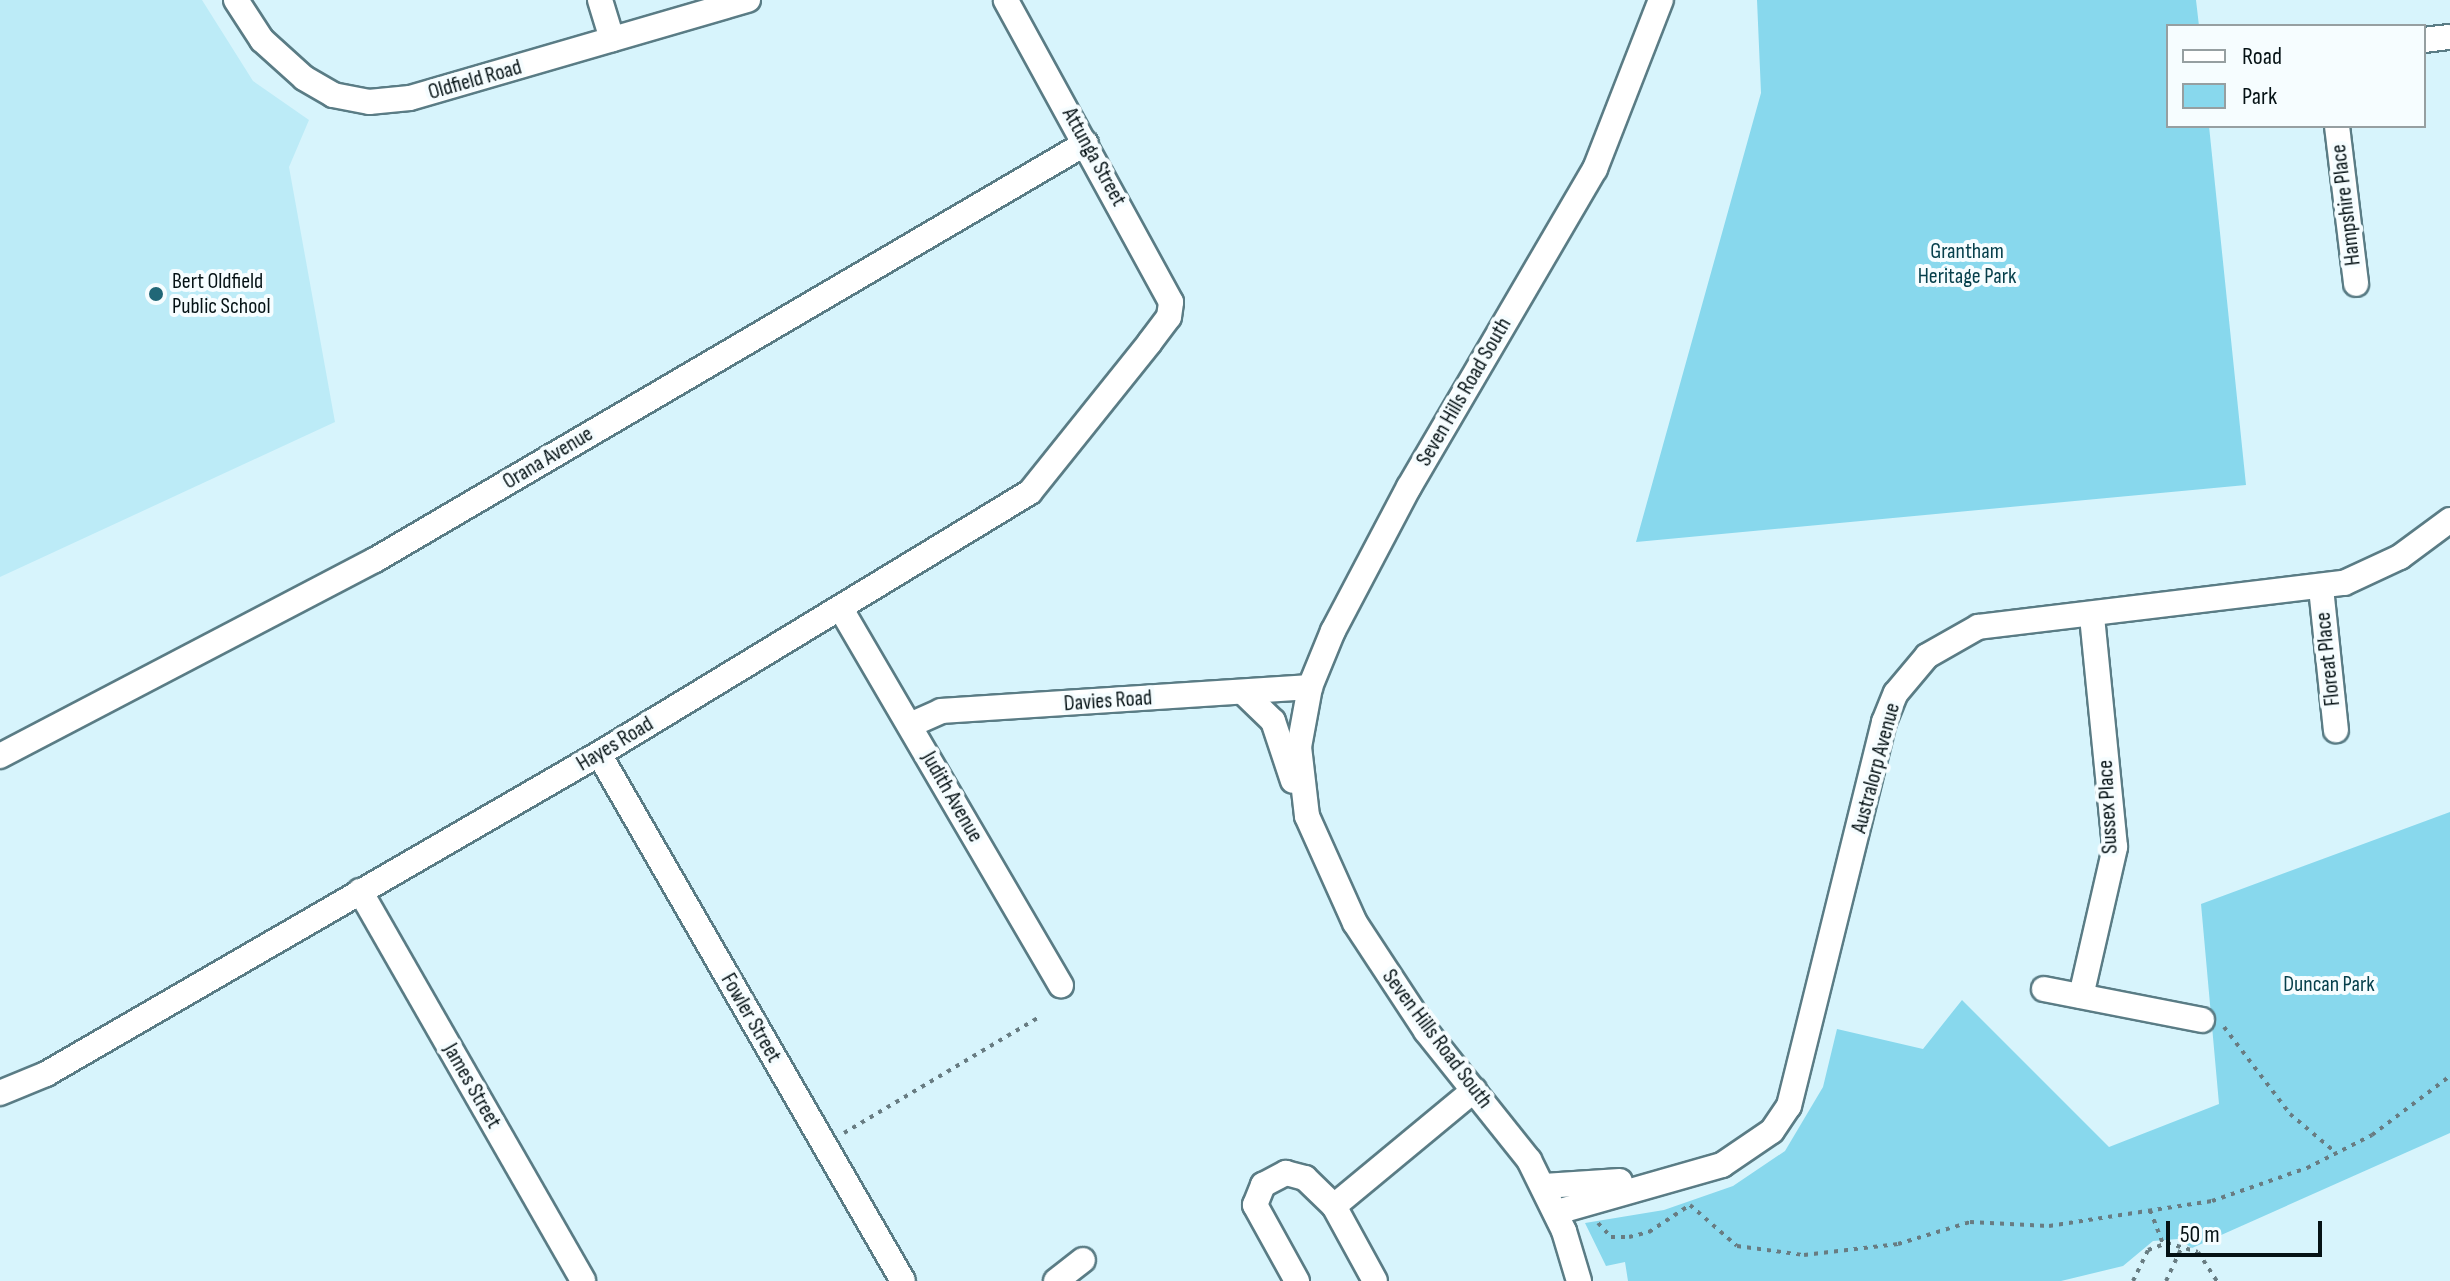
<!DOCTYPE html>
<html>
<head>
<meta charset="utf-8">
<style>
	body { margin:0 }
	#map { position:relative; width:2450px; height:1281px; overflow:hidden; background:#d7f4fc; font-family:"Sofia Sans Condensed",sans-serif }
	div>[style] { position:absolute }
	[style*='--x'] { left:calc(var(--x)*1px); top:calc(var(--y)*1px); width:calc(var(--w)*1px); rotate:calc(var(--a)*1deg) }
	.built>* { inset:0; background:#bcebf7 }
	.green>* { inset:0; background:#88d8ed }
	.path>* { height:4px; margin-top:-2px; transform-origin:0; background:repeating-linear-gradient(90deg,#687c82 0 4px,transparent 0 10px) }
	.roads { filter:drop-shadow(2px 0 #5a7c85) drop-shadow(-2px 0 #5a7c85) drop-shadow(0 2px #5a7c85) drop-shadow(0 -2px #5a7c85) }
	.minor>* { height:24px; margin:-12px; padding:0 12px; transform-origin:12px; border-radius:12px; background:#fff }
	.dots>* { width:22px; height:22px; translate:-50% -50%; box-sizing:border-box; border:4px solid #f6fdff; border-radius:50% }
	span { translate:-50% -50%; white-space:nowrap; text-align:center; line-height:1.15; -webkit-text-stroke:8px #f6fdff; paint-order:stroke }
	.street-label { font-size:22px; color:#051215 }
	.park-label { font-size:22px; color:#07404c }
	.poi-label { font-size:22px; color:#051215 }
	.left { translate:0 -50%; text-align:left }
	.legend { position:absolute; left:2166px; top:24px; width:260px; height:104px; box-sizing:border-box; background:#f6fdff; border:2px solid #969fa1; margin:0; padding:10px 14px; list-style:none; font-size:24px; color:#051215 }
	.legend li { display:flex; align-items:center; gap:16px; height:40px }
	.legend b { width:40px; border:2px solid #969fa1 }
	.scale { position:absolute; left:2166px; top:1221px; width:156px; height:36px; box-sizing:border-box; border:4px solid #051215; border-top:0; padding-left:10px; font-size:24px; line-height:28px; white-space:nowrap; color:#051215; -webkit-text-stroke:6px #f6fdff; paint-order:stroke }
</style>
</head>
<body>
<div id="map">
	<div class="built">
		<div style="clip-path:polygon(0 0,202px 0,253px 81px,309px 120px,289px 167px,335px 422px,0 577px)"></div>
	</div>
	<div class="green">
		<div style="clip-path:polygon(1757px 0,2196px 0,2199px 26px,2168px 26px,2168px 126px,2209px 126px,2246px 485px,1636px 542px,1761px 93px)"></div>
		<div style="clip-path:polygon(2450px 812px,2450px 1133px,2192px 1248px,2178px 1239px,2153px 1241px,2123px 1266px,2061px 1281px,1628px 1281px,1625px 1262px,1606px 1266px,1585px 1223px,1664px 1210px,1733px 1186px,1785px 1151px,1823px 1087px,1837px 1029px,1923px 1049px,1962px 1000px,2109px 1147px,2219px 1104px,2201px 904px)"></div>
	</div>
	<div class="path">
		<div style="--x:2224;--y:1027;--w:109;--a:52.8"></div>
		<div style="--x:2290;--y:1114;--w:57;--a:40.1"></div>
		<div style="--x:844;--y:1133;--w:227;--a:-30.7"></div>
		<div style="--x:2150;--y:1210;--w:36;--a:69"></div>
		<div style="--x:1598;--y:1223;--w:19;--a:47"></div>
		<div style="--x:1611;--y:1237;--w:18;--a:0"></div>
		<div style="--x:1629;--y:1237;--w:21;--a:-14"></div>
		<div style="--x:1649;--y:1232;--w:49;--a:-33.4"></div>
		<div style="--x:1690;--y:1205;--w:62;--a:41.1"></div>
		<div style="--x:1737;--y:1246;--w:68;--a:7.7"></div>
		<div style="--x:1804;--y:1255;--w:95;--a:-6.7"></div>
		<div style="--x:1898;--y:1244;--w:75;--a:-17"></div>
		<div style="--x:1970;--y:1222;--w:79;--a:2.9"></div>
		<div style="--x:2049;--y:1226;--w:165;--a:-8.7"></div>
		<div style="--x:2212;--y:1201;--w:101;--a:-19.2"></div>
		<div style="--x:2307;--y:1168;--w:73;--a:-26.9"></div>
		<div style="--x:2372;--y:1135;--w:98;--a:-37.1"></div>
		<div style="--x:2133;--y:1281;--w:34;--a:-64"></div>
		<div style="--x:2148;--y:1250;--w:20;--a:-20"></div>
		<div style="--x:2167;--y:1243;--w:32;--a:16"></div>
		<div style="--x:2198;--y:1252;--w:35;--a:57"></div>
		<div style="--x:2166;--y:1281;--w:40;--a:-65"></div>
	</div>
	<div class="roads">
		<div class="minor">
			<div style="--x:236;--y:0;--w:48;--a:57"></div>
			<div style="--x:262;--y:40;--w:57;--a:42.1"></div>
			<div style="--x:304;--y:78;--w:34;--a:30"></div>
			<div style="--x:333;--y:95;--w:37;--a:11"></div>
			<div style="--x:369;--y:102;--w:41;--a:-5.6"></div>
			<div style="--x:410;--y:98;--w:352;--a:-16.2"></div>
			<div style="--x:600;--y:0;--w:41;--a:72.9"></div>
			<div style="--x:2424;--y:40;--w:26;--a:-7"></div>
			<div style="--x:2337;--y:126;--w:159;--a:83.1"></div>
			<div style="--x:2321;--y:588;--w:143;--a:84"></div>
			<div style="--x:841;--y:609;--w:436;--a:59.7"></div>
			<div style="--x:1244;--y:693;--w:40;--a:44"></div>
			<div style="--x:1273;--y:721;--w:63;--a:71.6"></div>
			<div style="--x:910;--y:725;--w:34;--a:-24"></div>
			<div style="--x:941;--y:711;--w:370;--a:-3.7"></div>
			<div style="--x:599;--y:754;--w:608;--a:60.02"></div>
			<div style="--x:0;--y:756;--w:423;--a:-27.6"></div>
			<div style="--x:375;--y:560;--w:824;--a:-30.39"></div>
			<div style="--x:360;--y:891;--w:449;--a:60.2"></div>
			<div style="--x:2044;--y:989;--w:161;--a:11.1"></div>
			<div style="--x:2081;--y:996;--w:153;--a:-77.1"></div>
			<div style="--x:2115;--y:847;--w:233;--a:-95.7"></div>
			<div style="--x:0;--y:1093;--w:50;--a:-22.4"></div>
			<div style="--x:46;--y:1074;--w:639;--a:-30.06"></div>
			<div style="--x:599;--y:754;--w:504;--a:-31.29"></div>
			<div style="--x:1030;--y:492;--w:192;--a:-51.3"></div>
			<div style="--x:1150;--y:342;--w:31;--a:-53"></div>
			<div style="--x:1169;--y:317;--w:15;--a:-82"></div>
			<div style="--x:1171;--y:302;--w:344;--a:-118.7"></div>
			<div style="--x:1544;--y:1186;--w:76;--a:-3.8"></div>
			<div style="--x:1334;--y:1206;--w:182;--a:-39.6"></div>
			<div style="--x:1557;--y:1212;--w:172;--a:-15.9"></div>
			<div style="--x:1722;--y:1165;--w:60;--a:-34.2"></div>
			<div style="--x:1772;--y:1131;--w:30;--a:-56"></div>
			<div style="--x:1789;--y:1106;--w:396;--a:-76.1"></div>
			<div style="--x:1884;--y:722;--w:31;--a:-68"></div>
			<div style="--x:1896;--y:693;--w:48;--a:-50"></div>
			<div style="--x:1927;--y:656;--w:59;--a:-29.6"></div>
			<div style="--x:1978;--y:627;--w:369;--a:-6.9"></div>
			<div style="--x:2344;--y:583;--w:62;--a:-24.9"></div>
			<div style="--x:2400;--y:557;--w:62;--a:-36.5"></div>
			<div style="--x:1056;--y:1281;--w:34;--a:-38"></div>
			<div style="--x:1297;--y:1281;--w:87;--a:-118.9"></div>
			<div style="--x:1255;--y:1205;--w:22;--a:-68"></div>
			<div style="--x:1263;--y:1185;--w:26;--a:-28"></div>
			<div style="--x:1286;--y:1173;--w:20;--a:15"></div>
			<div style="--x:1305;--y:1178;--w:40;--a:44"></div>
			<div style="--x:1334;--y:1206;--w:85;--a:61.3"></div>
			<div style="--x:1579;--y:1281;--w:52;--a:-106.7"></div>
			<div style="--x:1564;--y:1231;--w:79;--a:-116.2"></div>
			<div style="--x:1529;--y:1160;--w:165;--a:-128.6"></div>
			<div style="--x:1426;--y:1031;--w:129;--a:-123.3"></div>
			<div style="--x:1355;--y:923;--w:117;--a:-114.2"></div>
			<div style="--x:1307;--y:816;--w:69;--a:-96.6"></div>
			<div style="--x:1299;--y:747;--w:61;--a:-79.6"></div>
			<div style="--x:1310;--y:687;--w:61;--a:-67.7"></div>
			<div style="--x:1333;--y:631;--w:163;--a:-62.2"></div>
			<div style="--x:1409;--y:487;--w:368;--a:-59.7"></div>
			<div style="--x:1595;--y:169;--w:181;--a:-68.7"></div>
		</div>
	</div>
	<div class="dots">
		<div style="left:156px;top:294px;background:#216777"></div>
	</div>
	<div class="street-label">
		<span style="left:475px;top:80px;rotate:-16deg">Oldfield Road</span>
		<span style="left:1094px;top:157px;rotate:61deg">Attunga Street</span>
		<span style="left:2346px;top:205px;rotate:-97deg">Hampshire Place</span>
		<span style="left:1464px;top:392px;rotate:-60deg">Seven Hills Road South</span>
		<span style="left:548px;top:458px;rotate:-31deg">Orana Avenue</span>
		<span style="left:2328px;top:659px;rotate:-96deg">Floreat Place</span>
		<span style="left:1108px;top:701px;rotate:-4deg">Davies Road</span>
		<span style="left:615px;top:744px;rotate:-31deg">Hayes Road</span>
		<span style="left:1876px;top:768px;rotate:-75deg">Australorp Avenue</span>
		<span style="left:952px;top:797px;rotate:60deg">Judith Avenue</span>
		<span style="left:2108px;top:807px;rotate:-93deg">Sussex Place</span>
		<span style="left:751px;top:1018px;rotate:60deg">Fowler Street</span>
		<span style="left:1437px;top:1039px;rotate:53deg">Seven Hills Road South</span>
		<span style="left:472px;top:1086px;rotate:60deg">James Street</span>
	</div>
	<div class="park-label">
		<span style="left:1967px;top:264px">Grantham<br>Heritage Park</span>
		<span style="left:2329px;top:985px">Duncan Park</span>
	</div>
	<div class="poi-label">
		<span class="left" style="left:172px;top:294px">Bert Oldfield<br>Public School</span>
	</div>
	<ul class="legend">
	<li><b style="height:10px;background:#fff"></b>Road</li>
	<li><b style="height:22px;background:#88d8ed"></b>Park</li>
	</ul>
	<div class="scale">50 m</div>
</div>
</body>
</html>
